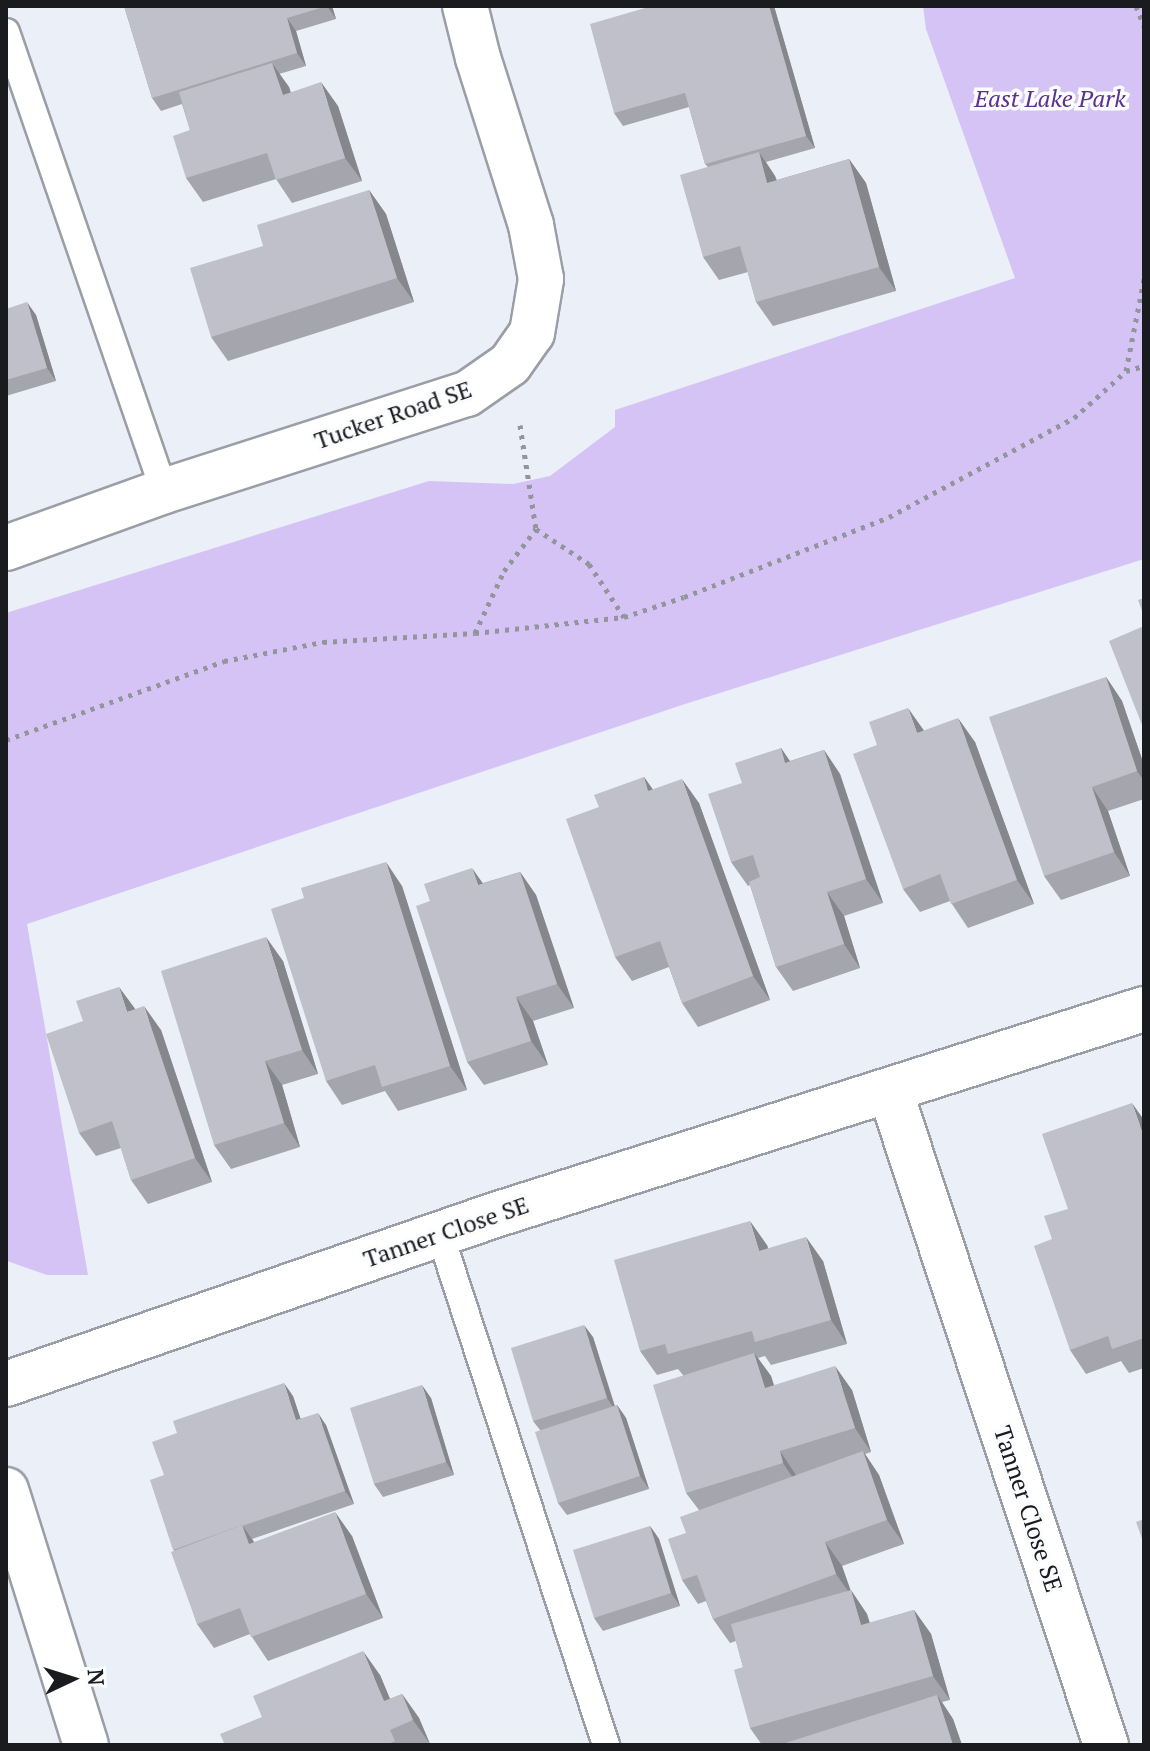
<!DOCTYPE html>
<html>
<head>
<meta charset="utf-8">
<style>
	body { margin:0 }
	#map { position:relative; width:1150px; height:1751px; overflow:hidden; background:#eaeff8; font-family:"PT Serif",serif }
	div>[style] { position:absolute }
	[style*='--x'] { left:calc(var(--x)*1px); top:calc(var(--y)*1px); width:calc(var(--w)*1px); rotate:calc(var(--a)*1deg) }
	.green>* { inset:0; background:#d5c3f5 }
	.path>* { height:5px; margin-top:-2.5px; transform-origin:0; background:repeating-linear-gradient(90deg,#92959c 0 4px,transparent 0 10px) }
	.roads { filter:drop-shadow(2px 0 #9a9ea6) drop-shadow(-2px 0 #9a9ea6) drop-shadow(0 2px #9a9ea6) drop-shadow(0 -2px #9a9ea6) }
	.lane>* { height:26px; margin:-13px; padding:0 13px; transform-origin:13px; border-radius:13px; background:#fff }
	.street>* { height:44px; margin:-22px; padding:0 22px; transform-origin:22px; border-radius:22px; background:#fff }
	.wall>* { inset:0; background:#a4a5ad }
	.shaded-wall>* { inset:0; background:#86868d }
	.building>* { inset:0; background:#bfc0c9 }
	span { translate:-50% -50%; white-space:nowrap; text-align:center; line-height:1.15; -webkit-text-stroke:7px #fbfcfe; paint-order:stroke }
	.park-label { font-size:24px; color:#5c328e; font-style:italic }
	.street-label { font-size:24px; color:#191b1e }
	.frame { position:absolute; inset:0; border:8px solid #191b1e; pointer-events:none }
	.north { position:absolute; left:32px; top:1639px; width:80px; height:80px; -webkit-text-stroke:6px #fbfcfe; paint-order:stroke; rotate:86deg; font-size:22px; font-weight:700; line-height:32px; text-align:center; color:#191b1e }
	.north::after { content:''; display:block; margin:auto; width:28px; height:36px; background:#191b1e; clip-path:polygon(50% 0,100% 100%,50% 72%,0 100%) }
</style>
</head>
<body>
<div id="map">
	<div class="green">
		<div style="clip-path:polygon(923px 6px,1144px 6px,1144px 559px,685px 704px,27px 924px,88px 1275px,47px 1275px,7px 1261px,6px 613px,429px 481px,513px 484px,550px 476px,615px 427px,615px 410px,1015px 278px,926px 29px)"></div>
	</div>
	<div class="path">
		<div style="--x:1136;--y:6;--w:22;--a:68"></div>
		<div style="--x:1126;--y:371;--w:19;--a:-16"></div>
		<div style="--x:520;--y:425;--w:105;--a:81.3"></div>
		<div style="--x:536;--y:529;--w:64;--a:33.4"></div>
		<div style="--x:589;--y:564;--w:64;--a:56.6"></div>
		<div style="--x:475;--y:633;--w:68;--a:-64.9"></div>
		<div style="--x:504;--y:571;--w:53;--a:-52.7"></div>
		<div style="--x:6;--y:740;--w:232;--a:-19.9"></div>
		<div style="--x:224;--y:661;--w:101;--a:-10.9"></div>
		<div style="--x:323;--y:642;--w:152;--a:-3.4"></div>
		<div style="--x:475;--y:633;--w:150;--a:-6.1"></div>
		<div style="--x:624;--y:617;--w:63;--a:-18.4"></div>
		<div style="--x:684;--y:597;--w:220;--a:-21.3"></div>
		<div style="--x:889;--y:517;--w:210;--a:-28.2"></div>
		<div style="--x:1074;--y:418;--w:70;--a:-42.1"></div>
		<div style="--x:1126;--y:371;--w:94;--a:-78.9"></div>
	</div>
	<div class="roads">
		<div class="lane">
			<div style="--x:6;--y:32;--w:485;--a:71"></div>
			<div style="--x:440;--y:1234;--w:537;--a:72"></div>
		</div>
		<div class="street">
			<div style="--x:6;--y:548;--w:168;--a:-19.8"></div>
			<div style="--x:164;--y:491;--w:318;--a:-17.8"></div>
			<div style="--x:467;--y:394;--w:52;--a:-34.9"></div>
			<div style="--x:510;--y:364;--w:38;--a:-55"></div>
			<div style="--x:532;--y:333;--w:55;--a:-80.5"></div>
			<div style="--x:541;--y:279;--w:55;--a:-100.5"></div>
			<div style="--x:531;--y:225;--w:175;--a:-107.6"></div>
			<div style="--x:478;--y:58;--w:54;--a:-104"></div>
			<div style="--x:890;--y:1091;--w:689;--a:71.72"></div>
			<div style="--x:6;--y:1384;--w:517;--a:-19.07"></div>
			<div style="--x:495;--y:1215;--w:681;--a:-17.61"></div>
			<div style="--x:6;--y:1490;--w:267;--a:72.6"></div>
		</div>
	</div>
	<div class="wall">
		<div style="clip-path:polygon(124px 6px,332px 6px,336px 19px,296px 31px,306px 66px,279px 74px,289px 87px,290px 92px,338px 106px,362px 181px,292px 203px,276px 179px,203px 202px,186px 178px,190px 130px,182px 104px,161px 111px,152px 98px)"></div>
		<div style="clip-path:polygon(652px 6px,774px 6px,815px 148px,766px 162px,775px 176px,777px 180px,849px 159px,866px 183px,896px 291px,773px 326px,756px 302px,748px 272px,719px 280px,703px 257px,708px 167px,705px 164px,689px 107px,623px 126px,614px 113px)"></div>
		<div style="clip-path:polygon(369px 190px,386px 214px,414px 302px,228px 361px,211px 337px)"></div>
		<div style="clip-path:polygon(6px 309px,36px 315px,56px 381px,6px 396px)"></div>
		<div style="clip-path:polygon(1106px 677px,1122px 701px,1144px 765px,1144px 799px,1108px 811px,1130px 876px,1061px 900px,1044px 876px)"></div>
		<div style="clip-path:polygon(924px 731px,975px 742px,1034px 904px,968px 928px,950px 901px,920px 912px,903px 889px)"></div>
		<div style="clip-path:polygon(781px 748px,790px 761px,824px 750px,840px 774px,883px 903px,844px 916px,860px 968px,793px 991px,776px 967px,750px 885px,748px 886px,731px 862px,742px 783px)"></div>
		<div style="clip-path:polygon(644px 777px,653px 790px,699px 803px,770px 1000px,698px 1027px,682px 1003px,669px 967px,632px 981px,615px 957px,599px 807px)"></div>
		<div style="clip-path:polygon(520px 872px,536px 895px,574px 1008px,533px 1021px,548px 1065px,484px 1085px,467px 1062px,483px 883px)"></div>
		<div style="clip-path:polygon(402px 886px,467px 1090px,398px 1111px,385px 1091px,342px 1105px,326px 1081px,304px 898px)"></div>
		<div style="clip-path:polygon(283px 961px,318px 1074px,282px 1085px,300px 1147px,231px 1169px,214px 1145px)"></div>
		<div style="clip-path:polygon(135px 1009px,161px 1030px,212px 1182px,148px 1204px,131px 1180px,121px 1148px,96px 1156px,79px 1133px)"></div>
		<div style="clip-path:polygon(1144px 1120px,1144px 1368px,1129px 1373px,1121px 1361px,1086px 1374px,1070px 1350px,1052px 1239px,1068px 1209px)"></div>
		<div style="clip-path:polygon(767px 1245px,768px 1248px,823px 1261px,847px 1344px,771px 1365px,765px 1356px,758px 1358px,771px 1376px,774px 1385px,852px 1390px,871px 1452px,865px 1454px,879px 1475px,904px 1544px,842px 1566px,850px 1590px,867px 1614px,870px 1623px,914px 1610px,931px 1634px,950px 1700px,942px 1702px,953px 1719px,962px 1745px,762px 1745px,750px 1728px,743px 1667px,736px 1641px,730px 1643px,713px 1619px,706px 1601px,698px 1604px,682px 1580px,686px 1533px,699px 1510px,686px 1493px,683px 1375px,678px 1369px,657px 1375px,640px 1351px)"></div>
		<div style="clip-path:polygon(593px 1337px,615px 1406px,617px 1405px,626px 1418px,649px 1489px,567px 1515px,558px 1503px,540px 1430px,533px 1421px)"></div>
		<div style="clip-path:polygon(293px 1396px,300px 1418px,326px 1425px,354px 1504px,252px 1539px,254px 1542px,352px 1536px,383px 1618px,268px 1661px,250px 1634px,214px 1648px,197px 1624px,174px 1551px,164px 1475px)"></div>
		<div style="clip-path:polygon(431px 1398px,454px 1475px,383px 1497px,374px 1484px)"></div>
		<div style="clip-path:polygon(650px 1526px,659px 1539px,680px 1606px,603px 1631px,594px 1618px)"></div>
		<div style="clip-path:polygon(380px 1675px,390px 1699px,402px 1694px,419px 1718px,430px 1744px,225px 1745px)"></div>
	</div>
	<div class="shaded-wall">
		<div style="clip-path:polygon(327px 6px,332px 6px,336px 19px)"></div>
		<div style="clip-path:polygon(769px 6px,774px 6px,815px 148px,806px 136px)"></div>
		<div style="clip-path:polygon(287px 18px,296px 31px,306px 66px,297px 53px)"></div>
		<div style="clip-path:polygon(272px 63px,289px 87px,300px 119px,283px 95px)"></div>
		<div style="clip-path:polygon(321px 82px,338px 106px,362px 181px,345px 158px)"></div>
		<div style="clip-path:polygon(759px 152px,775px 176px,784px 207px,767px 183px)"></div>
		<div style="clip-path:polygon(849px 159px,866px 183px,896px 291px,879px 267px)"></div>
		<div style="clip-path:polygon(369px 190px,386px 214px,414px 302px,397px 278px)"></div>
		<div style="clip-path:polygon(27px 302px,36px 315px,56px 381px,47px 368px)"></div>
		<div style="clip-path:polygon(1106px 677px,1122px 701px,1144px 765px,1144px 781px,1137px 771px)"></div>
		<div style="clip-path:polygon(908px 708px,925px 732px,917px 733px)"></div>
		<div style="clip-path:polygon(958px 718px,975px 742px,1034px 904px,1017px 880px)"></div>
		<div style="clip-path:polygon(781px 748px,797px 772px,785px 763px)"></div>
		<div style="clip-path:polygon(824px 750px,840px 774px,883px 903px,866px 879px)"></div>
		<div style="clip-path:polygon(644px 777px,661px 801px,648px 791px)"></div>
		<div style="clip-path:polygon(682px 779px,699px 803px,770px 1000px,753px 976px)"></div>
		<div style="clip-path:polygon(1092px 787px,1108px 811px,1130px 876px,1114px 852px)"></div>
		<div style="clip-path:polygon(386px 862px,402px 886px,467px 1090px,450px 1066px)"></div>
		<div style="clip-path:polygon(472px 868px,489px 892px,478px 885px)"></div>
		<div style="clip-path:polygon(520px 872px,536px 895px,574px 1008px,557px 984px)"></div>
		<div style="clip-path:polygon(827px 892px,844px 916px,860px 968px,844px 944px)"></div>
		<div style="clip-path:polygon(266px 937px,283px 961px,318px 1074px,302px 1050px)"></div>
		<div style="clip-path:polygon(119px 987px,136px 1010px,127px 1012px)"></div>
		<div style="clip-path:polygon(516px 997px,533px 1021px,548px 1065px,531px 1041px)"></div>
		<div style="clip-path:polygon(144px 1006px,161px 1030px,212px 1182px,195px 1158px)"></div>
		<div style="clip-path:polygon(265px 1061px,282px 1085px,300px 1147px,284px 1123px)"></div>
		<div style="clip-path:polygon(1132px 1103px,1144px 1120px,1144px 1137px)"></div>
		<div style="clip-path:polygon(750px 1221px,767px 1245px,776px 1275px,759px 1251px)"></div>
		<div style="clip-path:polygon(806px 1237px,823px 1261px,847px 1344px,831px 1320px)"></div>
		<div style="clip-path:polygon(584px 1325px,593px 1337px,616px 1411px,607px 1398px)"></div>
		<div style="clip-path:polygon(754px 1353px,771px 1376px,782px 1412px,765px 1388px)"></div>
		<div style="clip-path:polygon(835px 1366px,852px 1390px,871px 1452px,855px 1428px)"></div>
		<div style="clip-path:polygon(284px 1383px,293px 1396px,305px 1432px,296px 1420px)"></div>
		<div style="clip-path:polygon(422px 1385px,431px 1398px,454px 1475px,446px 1462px)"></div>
		<div style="clip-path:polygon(617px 1405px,626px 1418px,649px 1489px,640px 1476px)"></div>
		<div style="clip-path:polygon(318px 1413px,326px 1425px,354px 1504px,345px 1491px)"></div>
		<div style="clip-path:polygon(780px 1451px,796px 1475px,799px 1487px,783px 1463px)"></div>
		<div style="clip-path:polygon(863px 1451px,879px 1475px,904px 1544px,887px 1520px)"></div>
		<div style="clip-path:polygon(335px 1512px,352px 1536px,383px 1618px,366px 1594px)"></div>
		<div style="clip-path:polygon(242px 1525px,259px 1549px,249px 1544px)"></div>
		<div style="clip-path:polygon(650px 1526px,659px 1539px,680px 1606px,671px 1593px)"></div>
		<div style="clip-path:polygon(825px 1542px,842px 1566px,852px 1594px,851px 1590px,867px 1614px,877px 1649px,861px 1625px,853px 1598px,836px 1574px)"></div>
		<div style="clip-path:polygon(914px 1610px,931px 1634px,950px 1700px,933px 1676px)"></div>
		<div style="clip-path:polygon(363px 1651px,380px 1675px,401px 1725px,384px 1701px)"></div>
		<div style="clip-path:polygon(402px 1694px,419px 1718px,430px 1744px,413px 1720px)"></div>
		<div style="clip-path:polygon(937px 1695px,953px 1719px,962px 1745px,953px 1745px)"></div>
	</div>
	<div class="building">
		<div style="clip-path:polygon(124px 6px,327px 6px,287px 18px,297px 53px,152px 98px)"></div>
		<div style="clip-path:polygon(652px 6px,769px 6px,806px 136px,705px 164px,685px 93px,614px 113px,590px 24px)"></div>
		<div style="clip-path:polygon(272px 63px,283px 95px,321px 82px,345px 158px,276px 180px,267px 153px,186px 178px,173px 136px,190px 130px,179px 92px)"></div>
		<div style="clip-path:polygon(759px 152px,767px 183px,849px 159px,879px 267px,756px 302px,740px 246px,703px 257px,680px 175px)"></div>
		<div style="clip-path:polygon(369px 190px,397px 278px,211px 337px,190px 268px,263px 246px,257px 225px)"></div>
		<div style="clip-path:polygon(27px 302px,47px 368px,6px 380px,6px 309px)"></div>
		<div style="clip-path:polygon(1144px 598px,1144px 616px,1138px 600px)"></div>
		<div style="clip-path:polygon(1144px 626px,1144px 730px,1109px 641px)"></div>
		<div style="clip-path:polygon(1106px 677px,1137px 771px,1092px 787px,1114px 852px,1044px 876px,989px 717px)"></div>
		<div style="clip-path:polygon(908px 708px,917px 733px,958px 718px,1017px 880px,951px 904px,940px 874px,903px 889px,853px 754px,877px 745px,869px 722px)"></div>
		<div style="clip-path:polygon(781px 748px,785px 763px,824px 750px,866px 879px,827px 892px,844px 944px,776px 967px,749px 882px,760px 877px,753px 855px,731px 862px,708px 794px,742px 783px,735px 763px)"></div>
		<div style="clip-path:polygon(644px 777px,648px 791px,682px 779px,753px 976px,682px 1003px,660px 941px,615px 957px,566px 819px,599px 807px,594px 795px)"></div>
		<div style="clip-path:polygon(386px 862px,450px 1066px,382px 1087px,375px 1065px,326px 1081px,271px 909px,304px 898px,301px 888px)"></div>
		<div style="clip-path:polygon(472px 868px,478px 885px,520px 872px,557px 984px,516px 997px,531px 1041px,467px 1062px,416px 906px,430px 901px,424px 884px)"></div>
		<div style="clip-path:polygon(266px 937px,302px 1050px,265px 1061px,284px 1123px,214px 1145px,161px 971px)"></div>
		<div style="clip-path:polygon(119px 987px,127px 1012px,144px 1006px,195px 1158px,131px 1180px,112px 1121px,79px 1133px,46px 1034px,83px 1021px,76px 1001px)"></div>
		<div style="clip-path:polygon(1132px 1103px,1144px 1137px,1144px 1338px,1112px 1349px,1108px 1336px,1070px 1350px,1034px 1246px,1052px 1239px,1044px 1216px,1068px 1209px,1042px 1134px)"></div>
		<div style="clip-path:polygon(750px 1221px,759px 1251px,806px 1237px,831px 1320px,755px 1342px,752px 1331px,668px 1354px,665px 1344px,640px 1351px,614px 1260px)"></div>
		<div style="clip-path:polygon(584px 1325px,607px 1398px,533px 1421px,511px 1348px)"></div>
		<div style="clip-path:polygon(754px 1353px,765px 1388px,835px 1366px,855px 1428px,780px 1451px,783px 1463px,686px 1493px,653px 1385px)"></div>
		<div style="clip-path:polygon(284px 1383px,296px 1420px,318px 1413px,345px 1491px,242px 1526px,242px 1525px,173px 1550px,150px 1480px,164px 1475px,152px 1442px,177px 1433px,173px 1421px)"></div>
		<div style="clip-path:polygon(422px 1385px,446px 1462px,374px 1484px,350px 1408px)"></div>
		<div style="clip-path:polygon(617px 1405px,640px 1476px,558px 1503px,535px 1432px)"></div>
		<div style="clip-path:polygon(863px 1451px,887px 1520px,825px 1542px,836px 1574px,713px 1619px,697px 1575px,682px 1580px,668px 1539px,686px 1533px,680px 1517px)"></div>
		<div style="clip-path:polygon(335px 1512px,366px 1594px,251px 1637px,240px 1608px,197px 1624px,171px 1552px,242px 1525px,249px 1544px)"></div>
		<div style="clip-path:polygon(1144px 1519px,1144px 1544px,1136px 1522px)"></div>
		<div style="clip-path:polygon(650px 1526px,671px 1593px,594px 1618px,573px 1550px)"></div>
		<div style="clip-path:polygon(851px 1590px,861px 1625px,914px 1610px,933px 1676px,750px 1728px,734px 1670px,743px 1667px,731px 1624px)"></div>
		<div style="clip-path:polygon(363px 1651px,384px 1701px,402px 1694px,413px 1720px,390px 1730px,395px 1741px,386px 1745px,225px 1745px,220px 1734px,262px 1717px,253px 1696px)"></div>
		<div style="clip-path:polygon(937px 1695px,953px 1745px,779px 1745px)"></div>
	</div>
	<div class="park-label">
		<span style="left:1050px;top:99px">East Lake Park</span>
	</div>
	<div class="street-label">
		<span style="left:393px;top:415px;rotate:-19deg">Tucker Road SE</span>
		<span style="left:446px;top:1232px;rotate:-19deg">Tanner Close SE</span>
		<span style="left:1028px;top:1509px;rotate:72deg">Tanner Close SE</span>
	</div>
	<div class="frame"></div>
	<div class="north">N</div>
</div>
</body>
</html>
